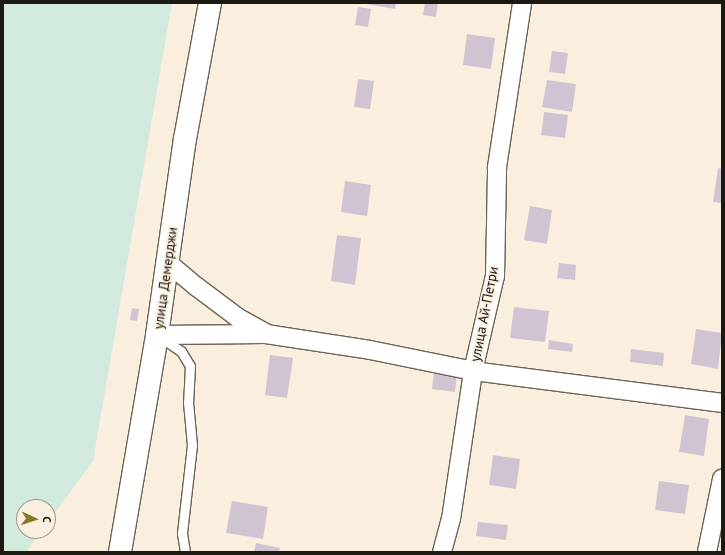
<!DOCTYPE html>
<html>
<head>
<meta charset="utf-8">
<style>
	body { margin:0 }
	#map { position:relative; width:725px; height:555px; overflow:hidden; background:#faefdf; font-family:"PT Sans",sans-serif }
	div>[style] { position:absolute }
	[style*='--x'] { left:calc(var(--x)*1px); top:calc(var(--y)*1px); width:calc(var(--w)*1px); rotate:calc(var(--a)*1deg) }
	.green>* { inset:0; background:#d1eadd }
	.building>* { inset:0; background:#d0c4d3 }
	.roads { filter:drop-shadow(1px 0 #6d6456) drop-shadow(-1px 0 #6d6456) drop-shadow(0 1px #6d6456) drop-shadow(0 -1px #6d6456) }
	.lane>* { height:9px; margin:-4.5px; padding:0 4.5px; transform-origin:4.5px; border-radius:4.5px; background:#fff }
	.street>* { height:18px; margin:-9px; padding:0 9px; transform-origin:9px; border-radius:9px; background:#fff }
	.secondary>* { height:22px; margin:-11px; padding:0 11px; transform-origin:11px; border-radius:11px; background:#fff }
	span { translate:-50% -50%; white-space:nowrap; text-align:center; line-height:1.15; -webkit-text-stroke:3.5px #faefdf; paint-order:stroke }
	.street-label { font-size:14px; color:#1c1812 }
	.frame { position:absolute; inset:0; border:4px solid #1c1812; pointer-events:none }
	.north { position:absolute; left:16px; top:499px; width:40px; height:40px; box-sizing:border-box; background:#faefdf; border:1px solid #a1998d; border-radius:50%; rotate:93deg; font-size:11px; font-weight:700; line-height:16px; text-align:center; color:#1c1812 }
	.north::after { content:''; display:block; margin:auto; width:14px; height:18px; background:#857c22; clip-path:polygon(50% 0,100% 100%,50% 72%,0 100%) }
</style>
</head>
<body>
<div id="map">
	<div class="green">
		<div style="clip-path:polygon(3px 3px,172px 3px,93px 461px,48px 522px,48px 507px,24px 507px,24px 531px,41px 531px,26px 552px,3px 552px)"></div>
	</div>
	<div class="building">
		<div style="clip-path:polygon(368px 3px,396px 3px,395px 9px,367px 4px)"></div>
		<div style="clip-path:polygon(425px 3px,438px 3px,436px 17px,423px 15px)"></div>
		<div style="clip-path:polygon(358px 7px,371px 9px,368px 27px,355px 25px)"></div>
		<div style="clip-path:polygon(467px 34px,495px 38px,491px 69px,463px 65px)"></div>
		<div style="clip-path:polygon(552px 51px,568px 53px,565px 74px,549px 72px)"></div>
		<div style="clip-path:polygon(358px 79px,374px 81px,370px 109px,354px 107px)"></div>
		<div style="clip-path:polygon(547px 80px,576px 84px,572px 112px,542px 107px)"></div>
		<div style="clip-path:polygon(544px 112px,568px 115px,565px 138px,541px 135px)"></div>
		<div style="clip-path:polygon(718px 168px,722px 169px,722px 203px,713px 202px)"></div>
		<div style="clip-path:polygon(345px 181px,371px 185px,367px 216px,341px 212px)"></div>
		<div style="clip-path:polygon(530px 206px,552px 210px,547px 244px,524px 240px)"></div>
		<div style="clip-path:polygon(337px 235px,361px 238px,355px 285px,331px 281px)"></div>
		<div style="clip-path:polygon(559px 263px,576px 265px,575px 280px,557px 278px)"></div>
		<div style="clip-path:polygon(514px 307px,549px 311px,545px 342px,510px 338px)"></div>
		<div style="clip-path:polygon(132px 308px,139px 309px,137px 321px,130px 320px)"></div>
		<div style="clip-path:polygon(696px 329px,722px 333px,718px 369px,691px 364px)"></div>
		<div style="clip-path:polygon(549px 340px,573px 344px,572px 352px,548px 349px)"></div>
		<div style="clip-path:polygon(631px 349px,664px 353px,663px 366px,630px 362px)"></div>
		<div style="clip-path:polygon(270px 355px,293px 358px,287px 398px,265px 395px)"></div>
		<div style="clip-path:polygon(434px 371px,457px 374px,455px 392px,432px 389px)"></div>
		<div style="clip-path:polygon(685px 415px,709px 419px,704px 456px,679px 452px)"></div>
		<div style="clip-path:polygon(493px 455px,520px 459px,516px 489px,489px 485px)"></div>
		<div style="clip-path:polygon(659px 481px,689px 485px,685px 514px,655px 510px)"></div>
		<div style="clip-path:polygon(232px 501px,268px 507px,263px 539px,226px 533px)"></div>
		<div style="clip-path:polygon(478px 522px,508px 525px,506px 540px,476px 536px)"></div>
		<div style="clip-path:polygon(256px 543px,280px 548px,279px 552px,254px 552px)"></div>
	</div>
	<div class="roads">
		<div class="lane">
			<div style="--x:160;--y:337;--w:25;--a:34"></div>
			<div style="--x:181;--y:351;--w:17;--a:59"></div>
			<div style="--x:190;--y:366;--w:36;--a:93"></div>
			<div style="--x:188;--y:402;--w:43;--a:84.7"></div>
			<div style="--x:192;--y:445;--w:89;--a:96.5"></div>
			<div style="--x:182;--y:533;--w:19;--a:81"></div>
		</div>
		<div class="street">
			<div style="--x:167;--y:262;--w:39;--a:40"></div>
			<div style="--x:197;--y:287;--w:50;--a:36.9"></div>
			<div style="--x:237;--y:317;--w:33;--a:29"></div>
			<div style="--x:157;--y:335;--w:109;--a:-0.5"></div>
			<div style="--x:266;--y:334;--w:105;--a:8.7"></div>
			<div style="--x:370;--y:350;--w:105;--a:11.5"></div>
			<div style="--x:473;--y:371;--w:251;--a:7.3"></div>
			<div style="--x:442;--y:552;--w:34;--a:-75"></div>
			<div style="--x:451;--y:519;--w:150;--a:-81.5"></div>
			<div style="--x:473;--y:371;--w:98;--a:-77"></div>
			<div style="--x:495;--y:276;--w:109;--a:-88.9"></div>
			<div style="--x:497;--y:167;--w:166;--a:-81.3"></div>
			<div style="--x:707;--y:552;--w:75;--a:-78.4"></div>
		</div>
		<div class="secondary">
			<div style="--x:120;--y:552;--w:220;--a:-80.3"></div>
			<div style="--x:157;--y:335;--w:198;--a:-81.9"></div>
			<div style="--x:185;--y:139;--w:138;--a:-79.6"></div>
		</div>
	</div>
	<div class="street-label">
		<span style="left:165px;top:278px;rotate:-82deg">улица Демерджи</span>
		<span style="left:484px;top:314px;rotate:-79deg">улица Ай-Петри</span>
	</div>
	<div class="frame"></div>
	<div class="north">С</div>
</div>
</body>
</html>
